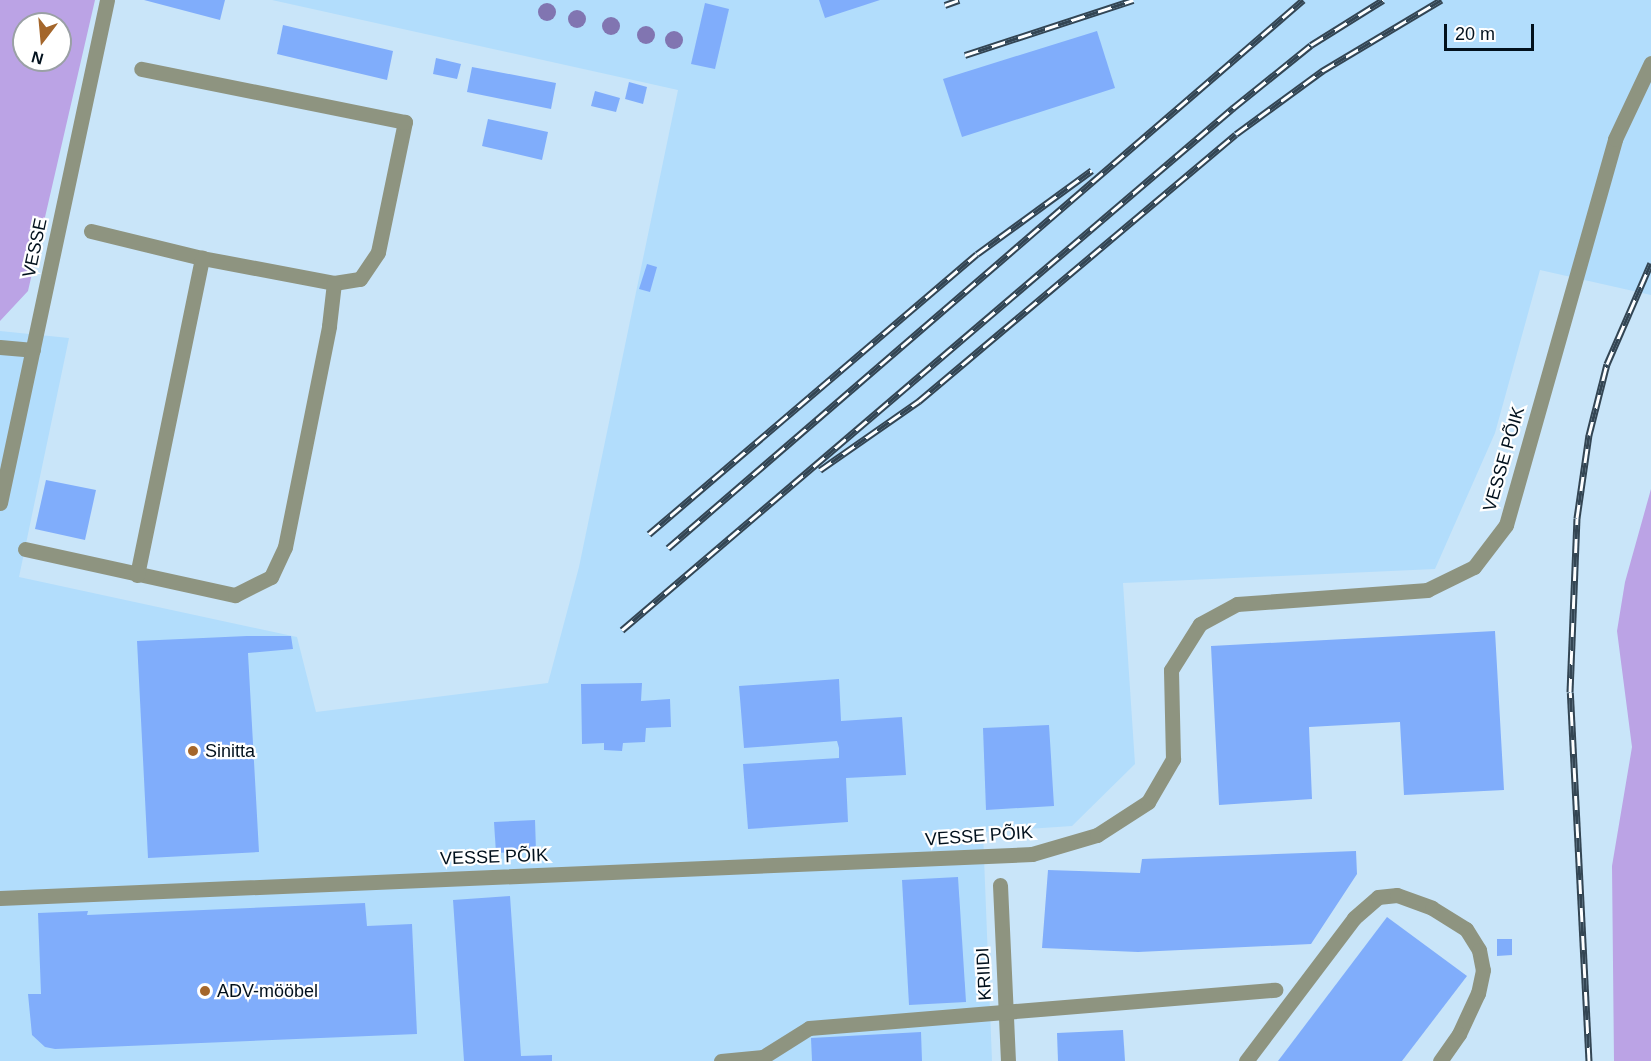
<!DOCTYPE html>
<html>
<head>
<meta charset="utf-8">
<style>
	body { margin:0 }
	#map { position:relative; width:1651px; height:1061px; overflow:hidden; background:#c9e5f9; font-family:Arial,sans-serif }
	div>[style] { position:absolute }
	[style*='--x'] { left:calc(var(--x)*1px); top:calc(var(--y)*1px); width:calc(var(--w)*1px); rotate:calc(var(--a)*1deg) }
	.built>* { inset:0; background:#b2ddfc }
	.green>* { inset:0; background:#bba3e5 }
	.building>* { inset:0; background:#80adfb }
	.minor>* { height:15px; margin:-7.5px; padding:0 7.5px; transform-origin:7.5px; border-radius:7.5px; background:#8e9480 }
	.rail>* { height:7px; margin-top:-3.5px; transform-origin:0; background:repeating-linear-gradient(90deg,#fff 0 14px,#334553 0 28px); box-sizing:border-box; border-block:2px solid #334553 }
	.trees>* { width:18px; height:18px; margin:-9px; border-radius:50%; background:#8175b1 }
	.dots>* { width:16px; height:16px; translate:-50% -50%; box-sizing:border-box; border:3px solid #fff; border-radius:50% }
	span { translate:-50% -50%; white-space:nowrap; text-align:center; line-height:1.15; -webkit-text-stroke:4.5px #fff; paint-order:stroke }
	.street-label { font-size:18px; color:#02111d }
	.poi-label { font-size:18px; color:#02111d }
	.left { translate:0 -50%; text-align:left }
	.north { position:absolute; left:12px; top:12px; width:60px; height:60px; box-sizing:border-box; background:#fff; border:2px solid #9aa0a5; border-radius:50%; rotate:196deg; font-size:16px; font-weight:700; line-height:24px; text-align:center; color:#02111d }
	.north::after { content:''; display:block; margin:auto; width:21px; height:27px; background:#a4662b; clip-path:polygon(50% 0,100% 100%,50% 72%,0 100%) }
	.scale { position:absolute; left:1444px; top:24px; width:90px; height:27px; box-sizing:border-box; border:3px solid #02111d; border-top:0; padding-left:8px; font-size:18px; line-height:21px; white-space:nowrap; color:#02111d; -webkit-text-stroke:4px #fff; paint-order:stroke }
</style>
</head>
<body>
<div id="map">
	<div class="built">
		<div style="clip-path:polygon(272px 0,1651px 0,1651px 295px,1540px 270px,1495px 433px,1435px 569px,1123px 583px,1135px 764px,1072px 826px,983px 832px,992px 1061px,0 1061px,0 331px,69px 338px,19px 577px,297px 637px,316px 712px,548px 683px,579px 567px,678px 90px)"></div>
	</div>
	<div class="green">
		<div style="clip-path:polygon(evenodd,0 0,95px 0,28px 291px,0 321px,0 0,24px 24px,60px 24px,60px 60px,24px 60px,24px 24px)"></div>
		<div style="clip-path:polygon(1651px 489px,1651px 1061px,1614px 1061px,1612px 866px,1632px 747px,1617px 631px,1625px 582px)"></div>
	</div>
	<div class="building">
		<div style="clip-path:polygon(144px 0,225px 0,220px 20px)"></div>
		<div style="clip-path:polygon(819px 0,880px 0,825px 18px)"></div>
		<div style="clip-path:polygon(705px 3px,729px 9px,715px 69px,691px 64px)"></div>
		<div style="clip-path:polygon(283px 25px,393px 51px,387px 80px,277px 54px)"></div>
		<div style="clip-path:polygon(1097px 31px,1115px 88px,962px 137px,943px 79px)"></div>
		<div style="clip-path:polygon(436px 58px,461px 64px,457px 79px,433px 74px)"></div>
		<div style="clip-path:polygon(472px 67px,556px 83px,551px 109px,467px 92px)"></div>
		<div style="clip-path:polygon(629px 82px,647px 87px,643px 104px,625px 99px)"></div>
		<div style="clip-path:polygon(595px 91px,620px 98px,616px 112px,591px 106px)"></div>
		<div style="clip-path:polygon(488px 119px,548px 132px,542px 160px,482px 146px)"></div>
		<div style="clip-path:polygon(647px 264px,657px 267px,650px 292px,639px 289px)"></div>
		<div style="clip-path:polygon(46px 480px,96px 490px,85px 540px,35px 529px)"></div>
		<div style="clip-path:polygon(1495px 631px,1504px 790px,1404px 795px,1400px 722px,1309px 727px,1312px 799px,1219px 805px,1211px 646px)"></div>
		<div style="clip-path:polygon(247px 636px,291px 636px,293px 649px,248px 653px,259px 852px,148px 858px,137px 641px)"></div>
		<div style="clip-path:polygon(839px 679px,841px 721px,902px 717px,906px 775px,846px 778px,848px 822px,748px 829px,743px 764px,839px 758px,839px 748px,837px 741px,744px 748px,739px 686px)"></div>
		<div style="clip-path:polygon(642px 683px,641px 701px,670px 699px,671px 727px,646px 728px,645px 742px,623px 743px,622px 751px,604px 750px,604px 743px,582px 744px,581px 684px)"></div>
		<div style="clip-path:polygon(1049px 725px,1054px 806px,986px 810px,983px 728px)"></div>
		<div style="clip-path:polygon(535px 820px,536px 851px,496px 853px,494px 822px)"></div>
		<div style="clip-path:polygon(1356px 851px,1357px 874px,1311px 944px,1138px 952px,1042px 948px,1048px 870px,1140px 873px,1142px 859px)"></div>
		<div style="clip-path:polygon(958px 877px,966px 1002px,909px 1005px,902px 880px)"></div>
		<div style="clip-path:polygon(510px 896px,521px 1056px,552px 1055px,552px 1061px,464px 1061px,453px 900px)"></div>
		<div style="clip-path:polygon(365px 903px,367px 926px,412px 924px,417px 1034px,55px 1049px,45px 1047px,32px 1035px,28px 994px,41px 994px,38px 913px,88px 911px,87px 915px)"></div>
		<div style="clip-path:polygon(1387px 917px,1467px 976px,1402px 1061px,1278px 1061px)"></div>
		<div style="clip-path:polygon(1497px 939px,1512px 939px,1512px 955px,1497px 956px)"></div>
		<div style="clip-path:polygon(1123px 1030px,1125px 1061px,1058px 1061px,1057px 1033px)"></div>
		<div style="clip-path:polygon(921px 1032px,922px 1061px,812px 1061px,811px 1038px)"></div>
	</div>
	<div class="minor">
		<div style="--x:91;--y:231;--w:114;--a:13.7"></div>
		<div style="--x:202;--y:258;--w:134;--a:10.7"></div>
		<div style="--x:334;--y:283;--w:26;--a:-9"></div>
		<div style="--x:360;--y:279;--w:32;--a:-56"></div>
		<div style="--x:378;--y:252;--w:133;--a:-78.3"></div>
		<div style="--x:405;--y:122;--w:269;--a:-168.6"></div>
		<div style="--x:0;--y:347;--w:33;--a:5"></div>
		<div style="--x:0;--y:503;--w:514;--a:-77.99"></div>
		<div style="--x:25;--y:549;--w:215;--a:12.4"></div>
		<div style="--x:235;--y:595;--w:40;--a:-26.6"></div>
		<div style="--x:271;--y:577;--w:33;--a:-65"></div>
		<div style="--x:285;--y:547;--w:225;--a:-78.7"></div>
		<div style="--x:329;--y:326;--w:43;--a:-83.4"></div>
		<div style="--x:137;--y:575;--w:324;--a:-78.4"></div>
		<div style="--x:1000;--y:885;--w:176;--a:87.4"></div>
		<div style="--x:0;--y:898;--w:1033;--a:-2.44"></div>
		<div style="--x:1032;--y:854;--w:68;--a:-16.3"></div>
		<div style="--x:1097;--y:835;--w:61;--a:-32.9"></div>
		<div style="--x:1148;--y:802;--w:50;--a:-59.8"></div>
		<div style="--x:1173;--y:759;--w:89;--a:-91.3"></div>
		<div style="--x:1171;--y:670;--w:54;--a:-57.8"></div>
		<div style="--x:1200;--y:624;--w:42;--a:-28.4"></div>
		<div style="--x:1237;--y:604;--w:191;--a:-4.2"></div>
		<div style="--x:1427;--y:590;--w:52;--a:-26.1"></div>
		<div style="--x:1474;--y:567;--w:53;--a:-52.7"></div>
		<div style="--x:1506;--y:525;--w:401;--a:-74.2"></div>
		<div style="--x:1615;--y:139;--w:84;--a:-64.7"></div>
		<div style="--x:721;--y:1061;--w:42;--a:-5.4"></div>
		<div style="--x:763;--y:1057;--w:54;--a:-32.2"></div>
		<div style="--x:809;--y:1028;--w:468;--a:-4.7"></div>
		<div style="--x:1246;--y:1061;--w:179;--a:-52.9"></div>
		<div style="--x:1354;--y:918;--w:32;--a:-41"></div>
		<div style="--x:1378;--y:897;--w:19;--a:-6"></div>
		<div style="--x:1397;--y:895;--w:37;--a:20"></div>
		<div style="--x:1432;--y:908;--w:40;--a:32"></div>
		<div style="--x:1466;--y:929;--w:25;--a:58"></div>
		<div style="--x:1479;--y:950;--w:20;--a:79"></div>
		<div style="--x:1483;--y:970;--w:24;--a:102"></div>
		<div style="--x:1478;--y:993;--w:45;--a:114.9"></div>
		<div style="--x:1459;--y:1034;--w:33;--a:125"></div>
	</div>
	<div class="rail">
		<div style="--x:945;--y:5;--w:15;--a:-20"></div>
		<div style="--x:965;--y:55;--w:177;--a:-18.1"></div>
		<div style="--x:820;--y:470;--w:121;--a:-34.9"></div>
		<div style="--x:919;--y:401;--w:414;--a:-40.1"></div>
		<div style="--x:1236;--y:134;--w:107;--a:-36.2"></div>
		<div style="--x:1322;--y:71;--w:139;--a:-30.8"></div>
		<div style="--x:649;--y:534;--w:431;--a:-40.5"></div>
		<div style="--x:977;--y:254;--w:142;--a:-36.1"></div>
		<div style="--x:668;--y:548;--w:839;--a:-40.79"></div>
		<div style="--x:622;--y:630;--w:804;--a:-40.51"></div>
		<div style="--x:1233;--y:108;--w:100;--a:-38.9"></div>
		<div style="--x:1311;--y:45;--w:85;--a:-32"></div>
		<div style="--x:1589;--y:1061;--w:369;--a:-92.9"></div>
		<div style="--x:1570;--y:692;--w:174;--a:-87.7"></div>
		<div style="--x:1577;--y:518;--w:84;--a:-81.8"></div>
		<div style="--x:1589;--y:435;--w:73;--a:-75.8"></div>
		<div style="--x:1607;--y:364;--w:110;--a:-66.5"></div>
	</div>
	<div class="trees">
		<div style="left:547px;top:12px"></div>
		<div style="left:577px;top:19px"></div>
		<div style="left:611px;top:26px"></div>
		<div style="left:646px;top:35px"></div>
		<div style="left:674px;top:40px"></div>
	</div>
	<div class="dots">
		<div style="left:193px;top:751px;background:#a4662b"></div>
		<div style="left:205px;top:991px;background:#a4662b"></div>
	</div>
	<div class="street-label">
		<span style="left:35px;top:248px;rotate:-78deg">VESSE</span>
		<span style="left:1504px;top:459px;rotate:-74deg">VESSE PÕIK</span>
		<span style="left:979px;top:836px;rotate:-4deg">VESSE PÕIK</span>
		<span style="left:494px;top:857px;rotate:-2deg">VESSE PÕIK</span>
		<span style="left:984px;top:974px;rotate:-93deg">KRIIDI</span>
	</div>
	<div class="poi-label">
		<span class="left" style="left:205px;top:751px">Sinitta</span>
		<span class="left" style="left:217px;top:991px">ADV-mööbel</span>
	</div>
	<div class="north">N</div>
	<div class="scale">20 m</div>
</div>
</body>
</html>
